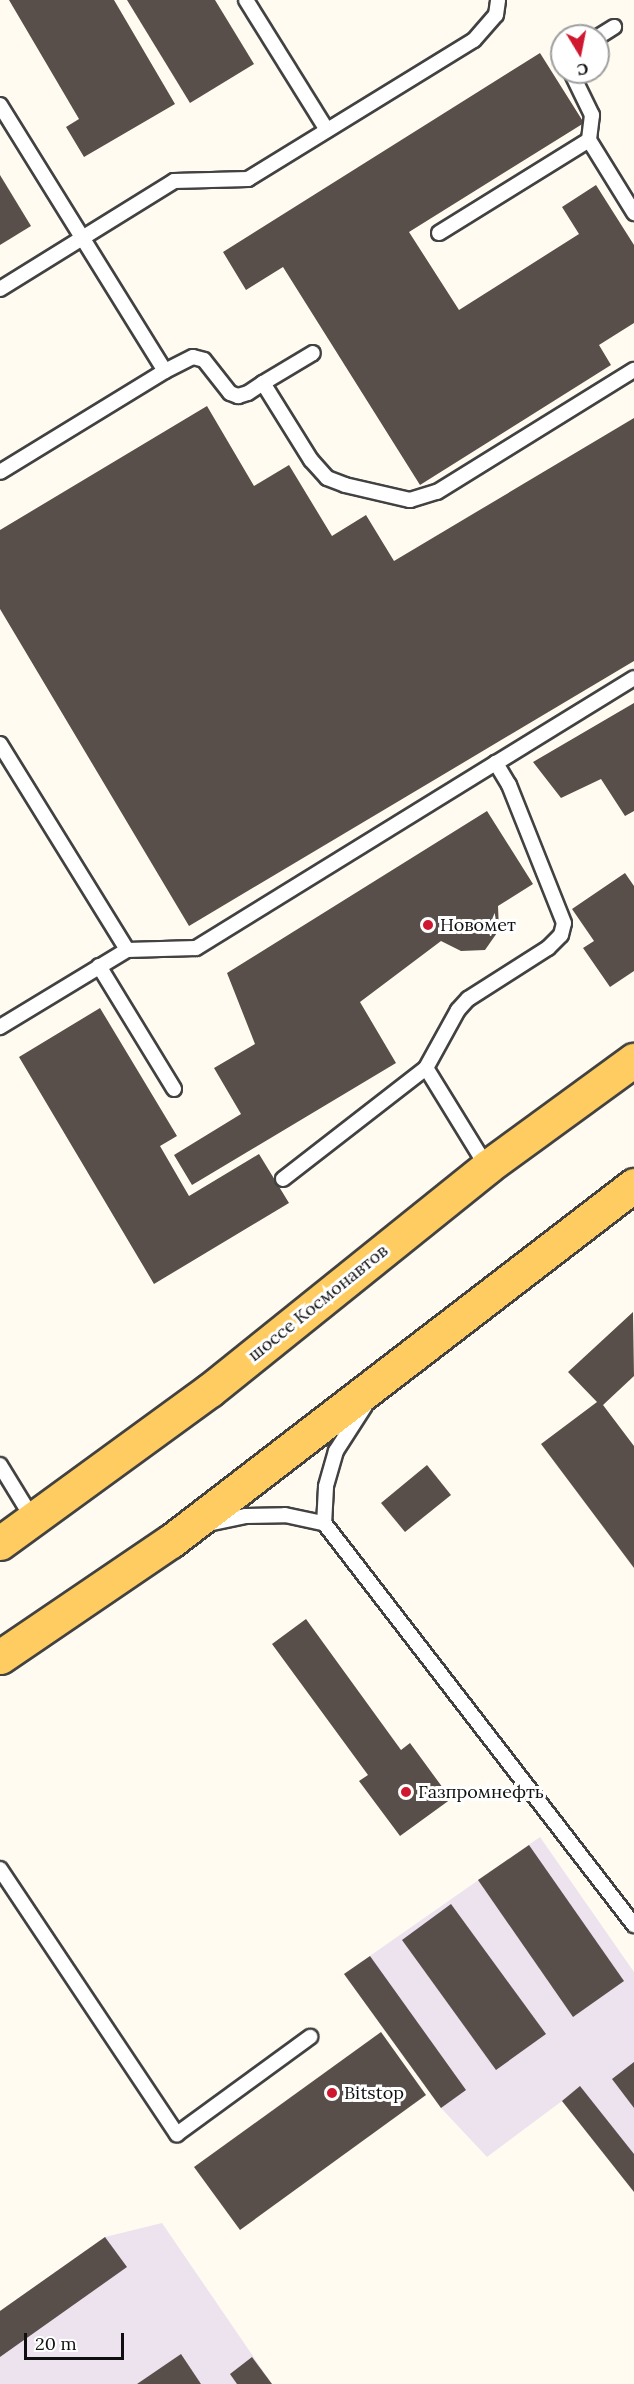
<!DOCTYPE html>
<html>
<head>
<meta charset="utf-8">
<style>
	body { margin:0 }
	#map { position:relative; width:634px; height:2384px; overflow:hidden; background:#fffbf1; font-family:Lora,serif }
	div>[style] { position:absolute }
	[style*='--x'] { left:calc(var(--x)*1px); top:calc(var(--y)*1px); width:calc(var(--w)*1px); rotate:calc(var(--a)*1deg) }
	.industrial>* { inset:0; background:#ece3ee }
	.building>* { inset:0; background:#594f4a }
	.roads { filter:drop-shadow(2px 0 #424242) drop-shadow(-2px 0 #424242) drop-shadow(0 2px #424242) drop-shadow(0 -2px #424242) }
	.service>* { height:14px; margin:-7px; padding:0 7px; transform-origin:7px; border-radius:7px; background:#fff }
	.primary>* { height:33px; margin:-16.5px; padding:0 16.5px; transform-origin:16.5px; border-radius:16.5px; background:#ffcc61 }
	.dots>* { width:16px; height:16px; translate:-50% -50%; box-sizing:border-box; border:3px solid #fff; border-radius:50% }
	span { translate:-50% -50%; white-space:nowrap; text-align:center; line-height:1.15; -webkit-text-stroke:6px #fff; paint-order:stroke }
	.poi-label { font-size:18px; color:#0f0f0f }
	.left { translate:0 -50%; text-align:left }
	.street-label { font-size:18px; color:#0f0f0f }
	.north { position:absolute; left:550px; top:24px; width:60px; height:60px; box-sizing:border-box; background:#fff; border:2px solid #9f9f9f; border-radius:50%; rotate:170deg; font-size:16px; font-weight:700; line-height:24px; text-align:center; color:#0f0f0f }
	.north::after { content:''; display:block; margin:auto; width:21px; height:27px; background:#cf172f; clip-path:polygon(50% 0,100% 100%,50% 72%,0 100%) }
	.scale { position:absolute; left:24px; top:2333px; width:100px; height:27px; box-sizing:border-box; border:3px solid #0f0f0f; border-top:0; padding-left:8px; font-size:18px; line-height:21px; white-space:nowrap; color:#0f0f0f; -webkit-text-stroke:4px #fff; paint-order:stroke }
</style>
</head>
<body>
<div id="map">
	<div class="industrial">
		<div style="clip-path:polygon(540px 1837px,634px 1972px,634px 2192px,562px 2101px,487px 2157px,441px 2108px,344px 1974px)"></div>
		<div style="clip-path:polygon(162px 2223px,272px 2384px,0 2384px,0 2311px,105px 2237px)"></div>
	</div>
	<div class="building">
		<div style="clip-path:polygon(9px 0,114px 0,175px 104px,84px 157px,66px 127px,79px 119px)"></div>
		<div style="clip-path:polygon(127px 0,215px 0,254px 64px,190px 103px)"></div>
		<div style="clip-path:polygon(540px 53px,584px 123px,409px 232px,459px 310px,579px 234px,562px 207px,596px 185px,634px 245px,634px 323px,599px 345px,611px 365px,420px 485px,283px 267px,246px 290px,223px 252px)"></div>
		<div style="clip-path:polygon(0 175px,31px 226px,0 245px)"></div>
		<div style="clip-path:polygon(207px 406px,254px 486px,289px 465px,332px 536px,366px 515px,394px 561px,634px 418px,634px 661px,189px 926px,0 609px,0 530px)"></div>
		<div style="clip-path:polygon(634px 703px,634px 811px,625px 816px,601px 779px,561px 798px,533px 762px)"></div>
		<div style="clip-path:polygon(487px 811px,533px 884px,498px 906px,499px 930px,485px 950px,461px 951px,441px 941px,360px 1002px,396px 1063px,192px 1185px,174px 1155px,241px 1114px,214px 1068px,255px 1044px,227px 973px)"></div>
		<div style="clip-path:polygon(625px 873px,634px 886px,634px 971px,610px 987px,583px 948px,594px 941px,572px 909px)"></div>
		<div style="clip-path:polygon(100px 1008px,177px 1136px,160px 1146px,189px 1196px,259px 1154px,289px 1203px,154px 1284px,19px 1057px)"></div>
		<div style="clip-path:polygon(633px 1312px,634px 1376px,603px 1405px,634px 1446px,634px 1568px,541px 1444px,597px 1402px,568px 1372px)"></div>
		<div style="clip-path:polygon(427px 1465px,451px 1495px,405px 1532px,381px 1503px)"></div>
		<div style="clip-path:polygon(306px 1619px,401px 1750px,410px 1743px,451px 1799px,400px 1836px,359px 1781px,368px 1775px,272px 1644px)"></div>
		<div style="clip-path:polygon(529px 1845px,624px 1981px,573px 2017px,478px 1880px)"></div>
		<div style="clip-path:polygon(451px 1904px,546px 2034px,496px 2070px,402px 1940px)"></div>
		<div style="clip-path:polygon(370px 1956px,466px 2090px,441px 2108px,344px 1974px)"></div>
		<div style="clip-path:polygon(381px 2032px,426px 2095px,240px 2230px,194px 2167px)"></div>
		<div style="clip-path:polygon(634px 2062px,634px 2108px,612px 2079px)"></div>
		<div style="clip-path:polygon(580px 2086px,634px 2154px,634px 2192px,562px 2101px)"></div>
		<div style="clip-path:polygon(105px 2237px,127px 2267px,0 2357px,0 2311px)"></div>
		<div style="clip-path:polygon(181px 2354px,201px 2384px,137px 2384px)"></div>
		<div style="clip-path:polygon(252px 2357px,272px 2384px,237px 2384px,230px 2374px)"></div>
	</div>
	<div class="roads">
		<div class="service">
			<div style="--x:246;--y:0;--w:153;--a:58.1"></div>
			<div style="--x:598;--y:37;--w:19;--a:-32"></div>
			<div style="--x:571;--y:72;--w:48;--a:64"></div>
			<div style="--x:592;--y:115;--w:25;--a:97"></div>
			<div style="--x:0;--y:105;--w:313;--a:58.2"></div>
			<div style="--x:165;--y:371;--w:193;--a:148.5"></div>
			<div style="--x:439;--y:233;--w:176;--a:-31.8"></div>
			<div style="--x:589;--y:140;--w:86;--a:58.3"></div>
			<div style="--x:0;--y:289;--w:205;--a:-31.8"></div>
			<div style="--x:174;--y:181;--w:74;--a:-1.5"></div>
			<div style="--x:248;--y:179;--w:265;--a:-31.6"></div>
			<div style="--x:474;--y:40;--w:33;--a:-49"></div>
			<div style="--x:496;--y:15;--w:15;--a:-82"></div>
			<div style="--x:165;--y:371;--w:31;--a:-27"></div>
			<div style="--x:193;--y:357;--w:11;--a:15"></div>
			<div style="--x:204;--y:360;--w:42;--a:51.8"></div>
			<div style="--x:230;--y:393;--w:9;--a:21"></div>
			<div style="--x:238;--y:396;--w:10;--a:-17"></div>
			<div style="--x:248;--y:393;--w:18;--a:-34"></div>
			<div style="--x:263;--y:383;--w:91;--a:58.1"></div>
			<div style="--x:311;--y:460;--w:24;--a:48"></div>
			<div style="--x:327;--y:478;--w:19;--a:21"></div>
			<div style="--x:345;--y:485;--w:67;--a:13"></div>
			<div style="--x:410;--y:500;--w:28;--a:-17"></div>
			<div style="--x:437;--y:492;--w:232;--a:-31.8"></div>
			<div style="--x:263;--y:383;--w:58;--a:-31"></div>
			<div style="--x:0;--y:744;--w:242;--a:58.3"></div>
			<div style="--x:127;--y:950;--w:149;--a:148.8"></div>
			<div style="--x:127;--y:950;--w:69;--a:-1.7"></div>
			<div style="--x:196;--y:948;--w:352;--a:-31.7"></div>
			<div style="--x:99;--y:966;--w:144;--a:58.6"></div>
			<div style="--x:487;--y:1167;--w:116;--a:-121.6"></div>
			<div style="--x:426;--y:1068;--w:66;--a:-61.1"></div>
			<div style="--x:458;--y:1010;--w:15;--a:-48"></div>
			<div style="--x:468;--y:999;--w:95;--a:-32.5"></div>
			<div style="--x:548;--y:948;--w:18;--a:-45"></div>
			<div style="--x:561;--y:935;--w:12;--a:-76"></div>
			<div style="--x:564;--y:923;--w:149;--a:-111.7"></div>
			<div style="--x:509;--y:785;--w:26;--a:-121"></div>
			<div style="--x:496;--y:763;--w:162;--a:-31.6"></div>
			<div style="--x:283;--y:1179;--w:181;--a:-37.8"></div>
			<div style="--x:365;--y:1406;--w:54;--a:122.8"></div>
			<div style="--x:336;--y:1451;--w:37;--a:106"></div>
			<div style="--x:326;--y:1487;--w:36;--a:93"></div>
			<div style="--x:324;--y:1523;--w:508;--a:52.36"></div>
			<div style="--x:0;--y:1465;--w:63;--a:58.6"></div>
			<div style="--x:208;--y:1524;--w:39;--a:-12"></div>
			<div style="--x:246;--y:1516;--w:39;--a:-1"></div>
			<div style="--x:285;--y:1515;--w:40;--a:12"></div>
			<div style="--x:0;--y:1869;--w:319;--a:56.3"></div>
			<div style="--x:177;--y:2134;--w:165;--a:-36.1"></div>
		</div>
		<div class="primary">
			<div style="--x:0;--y:1543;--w:260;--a:-36.1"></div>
			<div style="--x:210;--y:1390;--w:356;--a:-38.8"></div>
			<div style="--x:487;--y:1167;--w:182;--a:-36.1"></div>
			<div style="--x:0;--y:1657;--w:207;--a:-34.2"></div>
			<div style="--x:171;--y:1541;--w:584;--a:-37.56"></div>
		</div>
	</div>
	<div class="dots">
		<div style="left:428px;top:925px;background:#cf172f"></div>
		<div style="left:406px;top:1792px;background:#cf172f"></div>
		<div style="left:332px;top:2093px;background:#cf172f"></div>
	</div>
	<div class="poi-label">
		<span class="left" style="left:440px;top:925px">Новомет</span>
		<span class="left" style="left:418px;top:1792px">Газпромнефть</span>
		<span class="left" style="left:344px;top:2093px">Bitstop</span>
	</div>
	<div class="street-label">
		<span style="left:318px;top:1303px;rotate:-39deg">шоссе Космонавтов</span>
	</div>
	<div class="north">С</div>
	<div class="scale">20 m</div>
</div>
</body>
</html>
